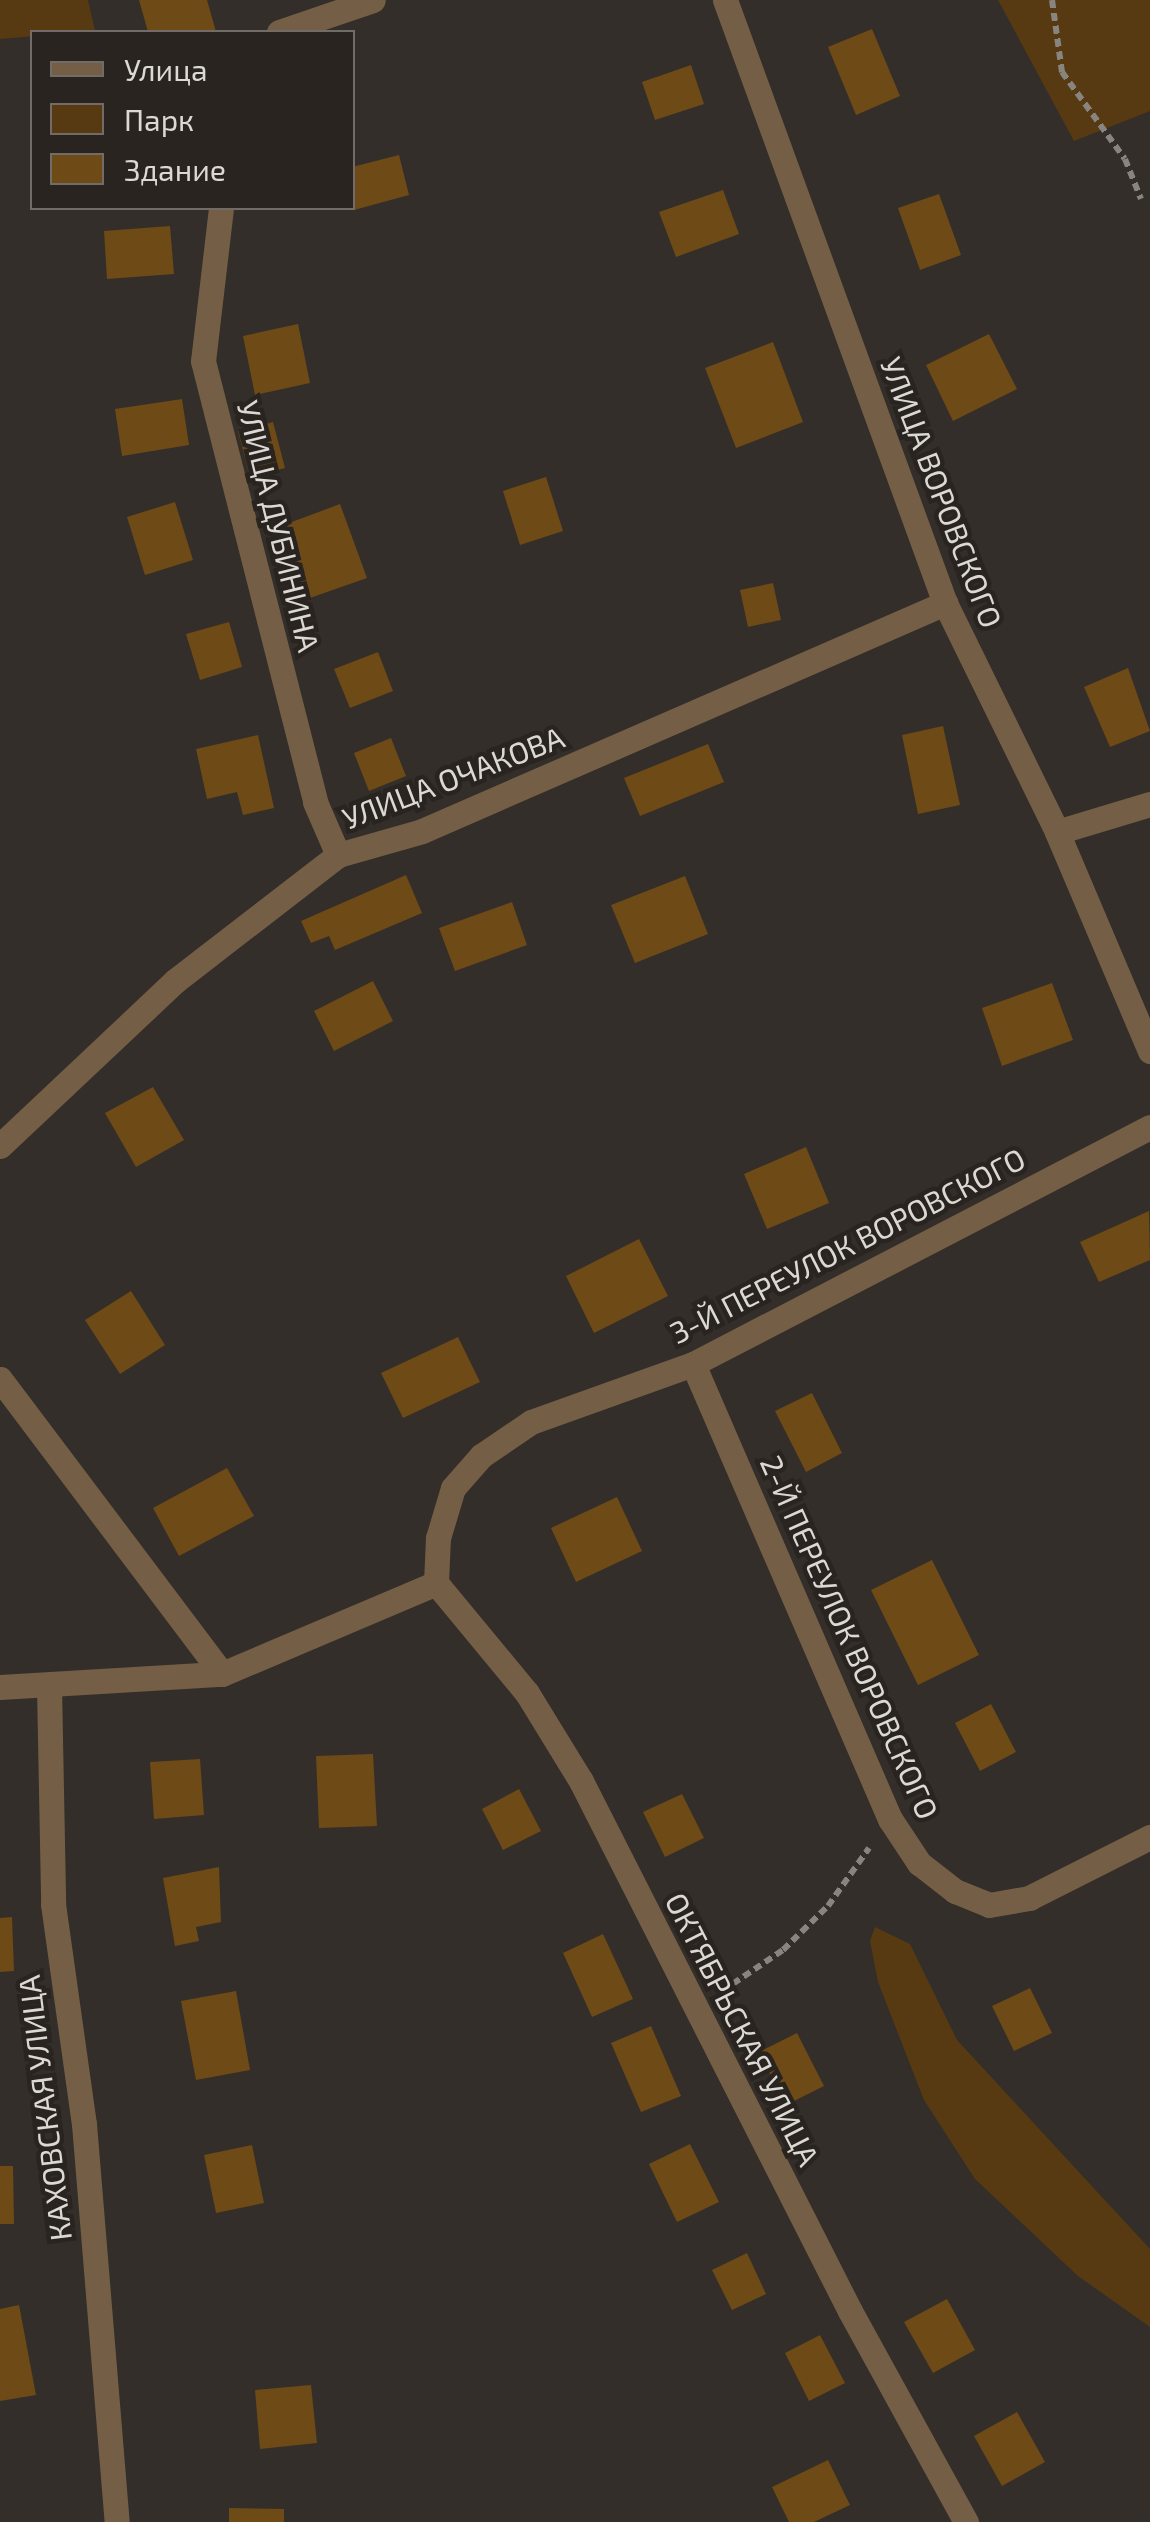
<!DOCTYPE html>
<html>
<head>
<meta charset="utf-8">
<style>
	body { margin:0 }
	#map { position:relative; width:1150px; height:2522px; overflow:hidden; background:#332e29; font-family:"Exo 2",sans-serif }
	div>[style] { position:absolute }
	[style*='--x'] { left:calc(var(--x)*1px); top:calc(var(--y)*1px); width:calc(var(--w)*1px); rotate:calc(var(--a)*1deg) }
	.green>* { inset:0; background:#573a11 }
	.building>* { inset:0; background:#6e4a16 }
	.path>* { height:6px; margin-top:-3px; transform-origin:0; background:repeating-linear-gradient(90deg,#88847f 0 8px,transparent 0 13px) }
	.street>* { height:25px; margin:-12.5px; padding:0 12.5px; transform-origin:12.5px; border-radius:12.5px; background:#745f46 }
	span { translate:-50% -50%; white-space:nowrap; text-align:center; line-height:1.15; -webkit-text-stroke:9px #29241f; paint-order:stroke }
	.street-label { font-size:30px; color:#dcd9d5 }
	.legend { position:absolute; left:30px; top:30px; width:325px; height:180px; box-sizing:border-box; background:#29241f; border:2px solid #716c68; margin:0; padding:12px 18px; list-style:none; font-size:30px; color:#dcd9d5 }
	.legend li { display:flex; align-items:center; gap:20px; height:50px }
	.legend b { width:50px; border:2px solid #716c68 }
</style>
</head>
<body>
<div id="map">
	<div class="green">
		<div style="clip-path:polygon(0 0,88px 0,95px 31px,0 39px)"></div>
		<div style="clip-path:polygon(998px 0,1150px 0,1150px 111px,1074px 141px)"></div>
		<div style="clip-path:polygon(875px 1927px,910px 1944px,957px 2040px,1150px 2249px,1150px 2327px,1078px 2276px,975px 2179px,924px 2100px,878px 1982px,870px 1941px)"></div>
	</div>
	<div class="building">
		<div style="clip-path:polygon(139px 0,207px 0,216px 32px,148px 32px)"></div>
		<div style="clip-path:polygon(872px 29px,900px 96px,856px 115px,828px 47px)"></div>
		<div style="clip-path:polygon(691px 65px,704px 104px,655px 120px,642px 82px)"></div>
		<div style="clip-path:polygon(399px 155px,409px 195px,354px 210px,352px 167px)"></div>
		<div style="clip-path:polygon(723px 190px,739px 234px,676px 257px,659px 212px)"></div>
		<div style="clip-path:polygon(939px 194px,961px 255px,920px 270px,898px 208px)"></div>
		<div style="clip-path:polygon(170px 226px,174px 274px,107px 279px,104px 231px)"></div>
		<div style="clip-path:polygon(298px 324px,310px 383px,255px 395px,243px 336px)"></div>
		<div style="clip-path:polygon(989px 334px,1017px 389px,953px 421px,926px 365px)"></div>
		<div style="clip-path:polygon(773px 342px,803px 422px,736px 448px,705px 368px)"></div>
		<div style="clip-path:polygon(182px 399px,189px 445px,122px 456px,115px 409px)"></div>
		<div style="clip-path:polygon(273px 422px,285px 468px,250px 477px,238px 431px)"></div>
		<div style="clip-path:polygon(546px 477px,563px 531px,520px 545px,503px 491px)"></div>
		<div style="clip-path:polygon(175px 502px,193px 560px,145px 575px,127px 517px)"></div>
		<div style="clip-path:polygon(340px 504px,367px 578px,307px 599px,281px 526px)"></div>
		<div style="clip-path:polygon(773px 583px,781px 620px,748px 627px,740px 590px)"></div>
		<div style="clip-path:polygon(229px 622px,242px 667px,200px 680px,186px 634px)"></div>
		<div style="clip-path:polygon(378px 652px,393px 691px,350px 708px,334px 669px)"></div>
		<div style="clip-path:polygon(1128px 668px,1150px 731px,1110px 747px,1084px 687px)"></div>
		<div style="clip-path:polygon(943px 726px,960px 805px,918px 814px,902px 735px)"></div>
		<div style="clip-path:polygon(258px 735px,274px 808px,243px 815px,237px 792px,207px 799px,196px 749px)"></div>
		<div style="clip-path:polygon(391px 738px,406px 776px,369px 791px,354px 753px)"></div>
		<div style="clip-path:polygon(708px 744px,724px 782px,640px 816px,624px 778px)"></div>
		<div style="clip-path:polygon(406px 875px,422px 913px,335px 950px,329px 936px,311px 943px,301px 921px)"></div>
		<div style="clip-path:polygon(685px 876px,708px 934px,635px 963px,611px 905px)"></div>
		<div style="clip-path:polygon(512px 902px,527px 945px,455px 971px,439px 928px)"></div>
		<div style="clip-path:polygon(373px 981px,393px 1021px,334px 1051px,314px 1011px)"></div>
		<div style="clip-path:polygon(1052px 983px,1073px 1040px,1002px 1066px,982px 1008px)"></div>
		<div style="clip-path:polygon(153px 1087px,184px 1140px,136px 1167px,105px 1113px)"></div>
		<div style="clip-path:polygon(806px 1147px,829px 1203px,767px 1229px,744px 1174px)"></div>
		<div style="clip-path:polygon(1149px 1211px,1150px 1260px,1099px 1282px,1080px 1242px)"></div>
		<div style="clip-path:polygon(639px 1239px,668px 1296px,594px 1333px,566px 1276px)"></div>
		<div style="clip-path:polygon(131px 1291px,165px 1345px,120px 1374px,85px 1320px)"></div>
		<div style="clip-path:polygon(458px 1337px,480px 1382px,403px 1418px,381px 1373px)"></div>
		<div style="clip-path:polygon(812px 1393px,842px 1453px,806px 1472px,775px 1411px)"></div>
		<div style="clip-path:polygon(227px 1468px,254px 1516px,179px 1556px,153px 1508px)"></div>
		<div style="clip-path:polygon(617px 1497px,642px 1551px,576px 1582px,551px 1528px)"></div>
		<div style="clip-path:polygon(932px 1560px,979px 1655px,918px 1685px,871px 1590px)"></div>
		<div style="clip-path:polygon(991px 1704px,1016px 1752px,980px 1771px,955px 1723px)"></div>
		<div style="clip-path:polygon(373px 1754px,377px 1826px,319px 1828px,316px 1756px)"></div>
		<div style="clip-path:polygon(200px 1759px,204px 1815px,154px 1819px,150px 1762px)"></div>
		<div style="clip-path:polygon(519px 1789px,541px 1831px,503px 1850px,482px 1809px)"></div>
		<div style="clip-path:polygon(682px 1794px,704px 1838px,665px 1857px,643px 1812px)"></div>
		<div style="clip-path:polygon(219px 1867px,221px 1922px,196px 1927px,199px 1941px,175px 1946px,163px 1878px)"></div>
		<div style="clip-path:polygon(12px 1917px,14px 1971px,0 1972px,0 1918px)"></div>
		<div style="clip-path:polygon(603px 1934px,633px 1999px,592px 2017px,563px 1953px)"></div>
		<div style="clip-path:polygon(1030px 1988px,1052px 2033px,1014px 2051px,992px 2006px)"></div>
		<div style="clip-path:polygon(236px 1991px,250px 2070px,196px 2080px,181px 2001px)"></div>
		<div style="clip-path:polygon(651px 2026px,681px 2096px,641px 2112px,611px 2043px)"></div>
		<div style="clip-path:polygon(797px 2033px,824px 2086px,786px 2105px,759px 2052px)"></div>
		<div style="clip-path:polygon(690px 2144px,719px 2202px,677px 2222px,649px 2164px)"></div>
		<div style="clip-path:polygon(252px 2145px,264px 2203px,216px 2213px,204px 2155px)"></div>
		<div style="clip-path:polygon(0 2166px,13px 2166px,14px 2224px,0 2224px)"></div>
		<div style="clip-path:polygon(747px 2253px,766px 2294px,732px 2310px,712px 2270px)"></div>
		<div style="clip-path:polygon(947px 2299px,975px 2350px,933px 2373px,904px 2322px)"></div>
		<div style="clip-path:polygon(19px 2305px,36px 2395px,0 2401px,0 2309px)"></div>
		<div style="clip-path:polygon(820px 2335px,845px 2383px,809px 2401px,785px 2353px)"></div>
		<div style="clip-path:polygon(311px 2385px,317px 2443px,260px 2449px,255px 2390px)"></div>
		<div style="clip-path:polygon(1017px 2412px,1045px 2462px,1002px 2486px,974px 2436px)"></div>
		<div style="clip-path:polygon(828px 2460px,850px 2505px,814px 2522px,789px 2522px,772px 2487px)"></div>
		<div style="clip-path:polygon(229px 2508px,284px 2509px,284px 2522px,229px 2522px)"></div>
	</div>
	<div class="path">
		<div style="--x:1052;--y:0;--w:73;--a:82.1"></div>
		<div style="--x:1062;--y:72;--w:107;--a:54.1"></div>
		<div style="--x:1125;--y:159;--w:43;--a:68.2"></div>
		<div style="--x:722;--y:1991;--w:73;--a:-33.9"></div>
		<div style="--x:783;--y:1950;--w:63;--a:-44.4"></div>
		<div style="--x:828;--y:1906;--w:71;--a:-54.7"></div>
	</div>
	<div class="street">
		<div style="--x:725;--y:0;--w:642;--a:69.96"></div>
		<div style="--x:945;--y:603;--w:255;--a:63.9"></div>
		<div style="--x:1057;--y:832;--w:238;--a:67"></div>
		<div style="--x:279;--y:32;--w:99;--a:-18.8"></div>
		<div style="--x:221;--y:208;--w:154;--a:96.7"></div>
		<div style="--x:203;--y:361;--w:455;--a:75.7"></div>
		<div style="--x:315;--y:802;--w:58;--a:66.5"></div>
		<div style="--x:1057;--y:832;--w:97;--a:-16.8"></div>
		<div style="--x:0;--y:1146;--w:241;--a:-43.3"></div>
		<div style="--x:175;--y:981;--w:206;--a:-37.7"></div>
		<div style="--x:338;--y:855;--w:87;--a:-15.9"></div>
		<div style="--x:422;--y:831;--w:571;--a:-23.55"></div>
		<div style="--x:693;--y:1364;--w:496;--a:66.6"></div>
		<div style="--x:890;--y:1819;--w:53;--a:56.6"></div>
		<div style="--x:919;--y:1863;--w:46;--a:37.9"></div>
		<div style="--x:955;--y:1891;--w:37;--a:22"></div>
		<div style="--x:989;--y:1905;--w:41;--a:-9.9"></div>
		<div style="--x:1029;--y:1898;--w:136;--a:-26.8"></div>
		<div style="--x:0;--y:1379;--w:369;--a:53"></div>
		<div style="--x:436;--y:1583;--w:143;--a:50.4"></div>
		<div style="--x:527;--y:1693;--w:103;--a:58.5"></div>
		<div style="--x:581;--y:1781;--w:594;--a:63.09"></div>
		<div style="--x:850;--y:2311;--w:241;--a:61.2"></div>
		<div style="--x:436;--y:1583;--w:45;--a:-87.5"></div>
		<div style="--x:438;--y:1538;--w:52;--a:-73.3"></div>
		<div style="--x:453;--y:1488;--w:43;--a:-48.8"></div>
		<div style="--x:481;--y:1456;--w:60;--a:-34.2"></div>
		<div style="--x:531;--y:1422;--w:172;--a:-19.7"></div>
		<div style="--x:693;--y:1364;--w:515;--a:-27.41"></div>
		<div style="--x:49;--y:1686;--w:218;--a:88.9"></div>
		<div style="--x:53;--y:1904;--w:222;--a:82"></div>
		<div style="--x:84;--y:2124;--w:399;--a:85.3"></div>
		<div style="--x:0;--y:1687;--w:222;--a:-3.4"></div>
		<div style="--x:222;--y:1674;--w:233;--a:-23"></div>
	</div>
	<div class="street-label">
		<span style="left:942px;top:492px;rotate:69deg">УЛИЦА ВОРОВСКОГО</span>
		<span style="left:279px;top:526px;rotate:76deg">УЛИЦА ДУБИНИНА</span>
		<span style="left:453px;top:777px;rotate:-21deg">УЛИЦА ОЧАКОВА</span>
		<span style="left:847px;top:1245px;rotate:-27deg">3-Й ПЕРЕУЛОК ВОРОВСКОГО</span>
		<span style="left:850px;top:1637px;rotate:66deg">2-Й ПЕРЕУЛОК ВОРОВСКОГО</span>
		<span style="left:743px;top:2029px;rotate:63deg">ОКТЯБРЬСКАЯ УЛИЦА</span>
		<span style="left:44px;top:2108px;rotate:-97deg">КАХОВСКАЯ УЛИЦА</span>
	</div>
	<ul class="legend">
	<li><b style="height:12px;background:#745f46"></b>Улица</li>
	<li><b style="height:28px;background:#573a11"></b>Парк</li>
	<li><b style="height:28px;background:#6e4a16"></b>Здание</li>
	</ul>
</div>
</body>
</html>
